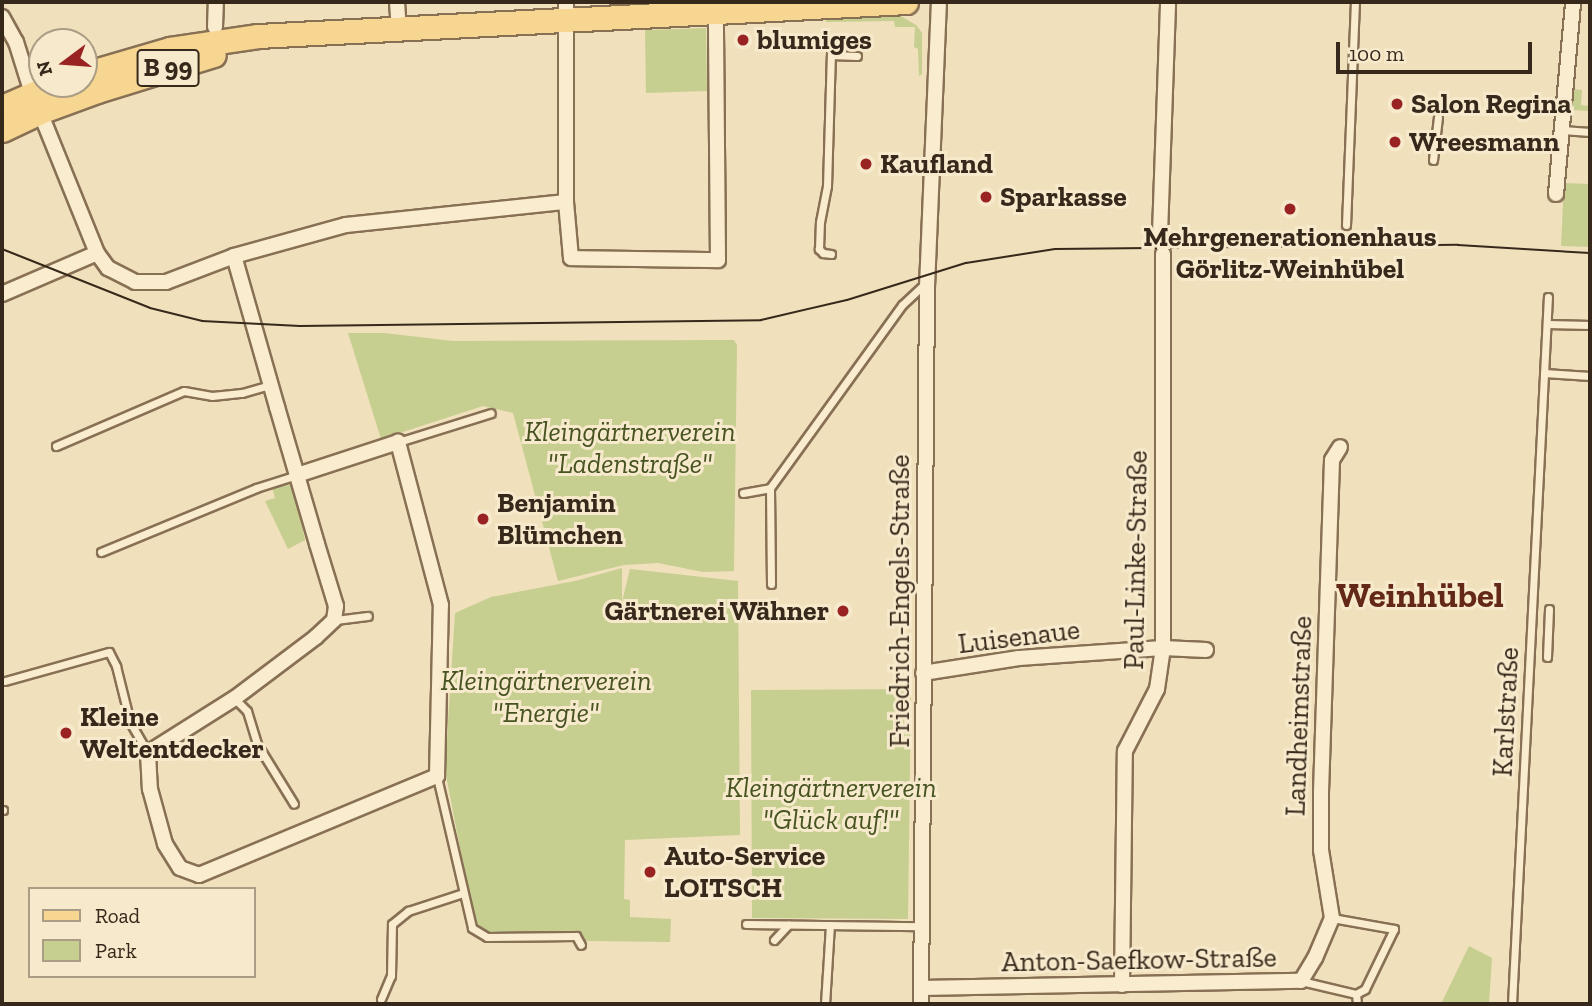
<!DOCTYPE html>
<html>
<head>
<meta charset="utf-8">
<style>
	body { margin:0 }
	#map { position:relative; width:1592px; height:1006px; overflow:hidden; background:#f0e0bc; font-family:"Zilla Slab",serif }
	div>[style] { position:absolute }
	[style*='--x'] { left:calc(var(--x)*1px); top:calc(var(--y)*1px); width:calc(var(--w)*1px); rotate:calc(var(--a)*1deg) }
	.green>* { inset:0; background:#c6ce90 }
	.roads { filter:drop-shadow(2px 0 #887055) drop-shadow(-2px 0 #887055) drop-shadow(0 2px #887055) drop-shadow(0 -2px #887055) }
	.service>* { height:7px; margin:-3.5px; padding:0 3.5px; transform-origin:3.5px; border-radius:3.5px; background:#faedcf }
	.minor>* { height:14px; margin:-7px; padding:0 7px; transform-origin:7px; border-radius:7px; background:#faedcf }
	.primary>* { height:23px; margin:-11.5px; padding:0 11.5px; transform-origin:11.5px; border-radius:11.5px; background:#f6d690 }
	.tram>* { height:2px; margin:-1px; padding:0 1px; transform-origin:1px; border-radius:1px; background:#36281a }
	.dots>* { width:19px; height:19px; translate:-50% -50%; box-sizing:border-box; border:4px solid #f7eacc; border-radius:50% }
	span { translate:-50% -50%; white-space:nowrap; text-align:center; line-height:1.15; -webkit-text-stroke:6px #f7eacc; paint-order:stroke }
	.shield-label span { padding:2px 5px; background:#f7eacc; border:2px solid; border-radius:5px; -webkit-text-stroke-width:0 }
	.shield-label { font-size:26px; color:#36281a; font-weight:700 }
	.poi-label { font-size:28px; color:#36281a; font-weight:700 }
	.left { translate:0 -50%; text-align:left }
	.right { translate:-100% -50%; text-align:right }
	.park-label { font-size:28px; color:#475320; font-style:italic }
	.street-label { font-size:28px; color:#36281a }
	.district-label { font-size:35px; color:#642818; font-weight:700 }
	.frame { position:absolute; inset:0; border:4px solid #36281a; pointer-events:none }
	.legend { position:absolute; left:28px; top:887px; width:228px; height:91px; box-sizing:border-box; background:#f7eacc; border:2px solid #aa9c85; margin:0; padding:9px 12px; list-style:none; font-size:21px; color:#36281a }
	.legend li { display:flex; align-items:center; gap:14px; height:35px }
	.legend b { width:35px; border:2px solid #aa9c85 }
	.north { position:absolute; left:28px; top:28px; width:70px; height:70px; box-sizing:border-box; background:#f7eacc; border:2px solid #aa9c85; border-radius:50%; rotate:254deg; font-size:19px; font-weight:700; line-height:28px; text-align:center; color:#36281a }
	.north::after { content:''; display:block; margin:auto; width:24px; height:32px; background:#992223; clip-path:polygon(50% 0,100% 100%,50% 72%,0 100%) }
	.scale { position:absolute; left:1336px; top:42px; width:196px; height:32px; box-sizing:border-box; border:4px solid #36281a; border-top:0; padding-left:9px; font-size:21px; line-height:24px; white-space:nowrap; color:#36281a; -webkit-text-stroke:5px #f7eacc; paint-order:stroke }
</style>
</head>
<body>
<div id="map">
	<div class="green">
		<div style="clip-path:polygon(901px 16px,916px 25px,922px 33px,922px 74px,919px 76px,918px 49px,914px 47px,915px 27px,895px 27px,894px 21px,826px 22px,826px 18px)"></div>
		<div style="clip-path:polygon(706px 28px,707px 91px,646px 93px,645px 30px)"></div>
		<div style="clip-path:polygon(1573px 89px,1582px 90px,1581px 105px,1590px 106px,1590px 111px,1572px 110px)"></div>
		<div style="clip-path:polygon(1564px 183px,1590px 184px,1590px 247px,1561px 246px)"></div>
		<div style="clip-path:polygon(348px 333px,384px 333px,453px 341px,734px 340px,737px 345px,734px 571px,703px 572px,658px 563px,624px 565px,558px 581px,513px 413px,483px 406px,381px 439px)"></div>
		<div style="clip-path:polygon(290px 485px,294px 489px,305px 540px,288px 549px,265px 501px,275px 498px,272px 487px)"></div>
		<div style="clip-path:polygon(622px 568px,622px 602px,630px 569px,738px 581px,740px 835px,625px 840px,624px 899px,630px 900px,630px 917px,671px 919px,670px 942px,590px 941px,487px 934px,475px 926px,445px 770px,455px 613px,491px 597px,575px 581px)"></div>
		<div style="clip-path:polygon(911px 689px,908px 919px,752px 918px,751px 690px)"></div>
		<div style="clip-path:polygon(1469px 946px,1492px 958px,1489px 1004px,1441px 1004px)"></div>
	</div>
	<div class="roads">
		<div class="service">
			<div style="--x:1562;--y:130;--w:28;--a:4"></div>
			<div style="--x:1433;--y:160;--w:43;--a:-83.4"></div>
			<div style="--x:1346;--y:225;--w:223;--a:-87.7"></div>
			<div style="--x:831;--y:254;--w:8;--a:-173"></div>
			<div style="--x:823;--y:253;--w:6;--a:-135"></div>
			<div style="--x:819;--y:249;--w:27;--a:-88"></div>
			<div style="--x:820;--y:222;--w:37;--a:-79"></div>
			<div style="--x:827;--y:186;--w:131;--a:-88.3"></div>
			<div style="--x:831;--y:55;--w:26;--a:2"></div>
			<div style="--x:1547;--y:324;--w:43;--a:1.3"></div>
			<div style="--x:1544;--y:373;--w:46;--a:3.7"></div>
			<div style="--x:398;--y:442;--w:97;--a:-17.3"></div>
			<div style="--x:56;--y:446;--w:139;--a:-23.3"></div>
			<div style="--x:184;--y:391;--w:28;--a:10"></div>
			<div style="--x:212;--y:396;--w:30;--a:-6"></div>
			<div style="--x:242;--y:393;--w:29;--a:-16"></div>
			<div style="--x:770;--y:488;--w:96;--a:89.4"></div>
			<div style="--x:743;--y:493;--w:27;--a:-10"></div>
			<div style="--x:770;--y:488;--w:226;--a:-54.2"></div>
			<div style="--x:902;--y:305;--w:33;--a:-43"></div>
			<div style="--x:101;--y:552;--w:168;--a:-22.4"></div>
			<div style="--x:256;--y:488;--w:43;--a:-17.6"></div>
			<div style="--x:335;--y:620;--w:33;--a:-7"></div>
			<div style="--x:1547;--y:657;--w:48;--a:-87.6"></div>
			<div style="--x:5;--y:681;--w:108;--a:-15.6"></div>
			<div style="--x:109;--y:652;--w:16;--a:63"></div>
			<div style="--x:116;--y:666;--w:58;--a:76"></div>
			<div style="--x:130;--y:722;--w:36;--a:60"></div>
			<div style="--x:235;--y:699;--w:17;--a:45"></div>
			<div style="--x:247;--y:711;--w:34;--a:73"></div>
			<div style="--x:257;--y:744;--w:70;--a:58.3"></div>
			<div style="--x:437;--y:777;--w:155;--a:76.9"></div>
			<div style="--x:472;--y:928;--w:17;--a:31"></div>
			<div style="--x:487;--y:937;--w:89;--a:-0.6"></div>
			<div style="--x:576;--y:936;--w:10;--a:61"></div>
			<div style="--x:2;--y:810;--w:1;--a:0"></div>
			<div style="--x:1332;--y:918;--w:63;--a:10.1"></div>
			<div style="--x:1394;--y:929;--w:67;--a:115.8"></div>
			<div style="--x:1365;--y:989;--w:10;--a:151"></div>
			<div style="--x:1356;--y:994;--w:10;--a:84"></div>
			<div style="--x:746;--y:924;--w:175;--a:0.7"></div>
			<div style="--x:774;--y:940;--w:21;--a:-47"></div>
			<div style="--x:1301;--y:981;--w:57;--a:13.3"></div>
			<div style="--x:381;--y:999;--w:25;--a:-67"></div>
			<div style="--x:391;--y:976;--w:52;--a:-88.9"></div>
			<div style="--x:392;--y:924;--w:21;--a:-39"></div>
			<div style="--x:408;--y:911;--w:58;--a:-18.1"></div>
			<div style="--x:825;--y:1004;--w:79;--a:-86.4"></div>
			<div style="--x:1512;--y:1004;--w:708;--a:-87.09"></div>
		</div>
		<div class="minor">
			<div style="--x:397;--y:2;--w:26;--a:86"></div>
			<div style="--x:566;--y:2;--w:200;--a:90"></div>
			<div style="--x:566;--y:202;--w:56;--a:84.9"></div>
			<div style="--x:571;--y:258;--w:147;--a:0.8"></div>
			<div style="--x:718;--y:260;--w:253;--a:-90.5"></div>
			<div style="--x:2;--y:17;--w:29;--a:61"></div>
			<div style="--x:16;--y:42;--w:53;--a:72.6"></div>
			<div style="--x:215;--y:27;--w:25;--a:-88"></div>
			<div style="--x:40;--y:112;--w:152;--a:68"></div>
			<div style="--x:97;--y:253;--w:19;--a:54"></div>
			<div style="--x:108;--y:268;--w:30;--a:27"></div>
			<div style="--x:135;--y:282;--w:31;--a:0"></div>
			<div style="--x:166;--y:282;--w:73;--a:-20.9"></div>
			<div style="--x:234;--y:256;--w:116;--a:-15.5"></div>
			<div style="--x:346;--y:225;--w:221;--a:-6"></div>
			<div style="--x:1556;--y:194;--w:193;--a:-84.9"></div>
			<div style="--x:1160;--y:234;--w:232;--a:-88"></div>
			<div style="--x:234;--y:256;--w:157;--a:74.1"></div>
			<div style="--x:277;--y:407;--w:143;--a:73.7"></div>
			<div style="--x:317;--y:544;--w:65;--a:73"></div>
			<div style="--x:336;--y:606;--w:14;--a:98"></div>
			<div style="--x:334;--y:620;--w:25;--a:137"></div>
			<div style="--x:316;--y:637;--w:101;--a:143"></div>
			<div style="--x:235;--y:698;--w:103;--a:147.7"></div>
			<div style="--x:148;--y:753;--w:36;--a:87"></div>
			<div style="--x:150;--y:789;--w:57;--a:74.7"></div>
			<div style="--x:165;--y:844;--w:28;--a:58"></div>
			<div style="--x:180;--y:868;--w:20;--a:20"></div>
			<div style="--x:199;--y:875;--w:258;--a:-22.6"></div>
			<div style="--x:437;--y:776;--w:171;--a:-88.7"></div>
			<div style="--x:441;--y:605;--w:169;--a:-104.8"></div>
			<div style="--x:398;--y:442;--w:106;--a:161.9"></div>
			<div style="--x:2;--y:294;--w:103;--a:-23.3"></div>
			<div style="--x:923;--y:673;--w:97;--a:-8.9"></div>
			<div style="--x:1019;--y:658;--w:144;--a:-4"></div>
			<div style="--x:1163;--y:648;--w:43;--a:2.7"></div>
			<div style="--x:1122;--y:985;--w:234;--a:-89.3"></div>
			<div style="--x:1125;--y:751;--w:70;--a:-62.7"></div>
			<div style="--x:1157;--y:689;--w:41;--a:-81.7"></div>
			<div style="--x:1163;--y:648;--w:394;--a:-90"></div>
			<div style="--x:921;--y:988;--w:380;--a:-1.1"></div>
			<div style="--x:1301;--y:981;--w:27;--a:-59"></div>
			<div style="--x:1315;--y:958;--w:43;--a:-67"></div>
			<div style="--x:1332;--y:918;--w:69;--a:-99.2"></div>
			<div style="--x:1321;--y:850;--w:58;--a:-90"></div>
			<div style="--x:1321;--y:792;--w:332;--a:-88.1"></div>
			<div style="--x:1332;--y:460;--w:15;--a:-58"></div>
			<div style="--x:921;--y:1004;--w:717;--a:-89.52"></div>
			<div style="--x:927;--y:287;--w:285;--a:-87.6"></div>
		</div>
		<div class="primary">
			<div style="--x:84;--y:74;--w:90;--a:-16.2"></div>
			<div style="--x:170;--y:49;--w:89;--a:-8.4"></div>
			<div style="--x:258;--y:36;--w:649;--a:-3"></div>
			<div style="--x:2;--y:107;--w:58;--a:-23.5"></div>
			<div style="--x:2;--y:130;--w:42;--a:-25.3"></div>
			<div style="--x:40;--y:112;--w:61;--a:-20.2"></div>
			<div style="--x:97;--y:91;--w:122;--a:-17.1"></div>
		</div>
	</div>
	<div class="tram">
		<div style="--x:2;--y:249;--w:159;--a:21.7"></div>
		<div style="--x:150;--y:308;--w:54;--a:14"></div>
		<div style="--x:202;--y:321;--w:98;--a:2.9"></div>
		<div style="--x:300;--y:326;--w:461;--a:-0.7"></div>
		<div style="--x:761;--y:320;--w:88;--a:-13.1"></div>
		<div style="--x:847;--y:300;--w:125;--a:-17.3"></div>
		<div style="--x:966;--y:263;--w:90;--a:-8.9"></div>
		<div style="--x:1055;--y:249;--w:403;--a:-0.6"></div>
		<div style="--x:1458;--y:245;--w:132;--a:3.5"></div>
	</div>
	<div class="dots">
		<div style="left:743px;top:40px;background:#992223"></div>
		<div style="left:1397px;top:104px;background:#992223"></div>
		<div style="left:1395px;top:142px;background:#992223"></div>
		<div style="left:866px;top:164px;background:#992223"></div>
		<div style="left:986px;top:197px;background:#992223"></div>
		<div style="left:1290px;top:209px;background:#992223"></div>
		<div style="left:483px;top:519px;background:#992223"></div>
		<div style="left:843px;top:611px;background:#992223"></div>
		<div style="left:66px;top:733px;background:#992223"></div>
		<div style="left:650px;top:872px;background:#992223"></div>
	</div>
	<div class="shield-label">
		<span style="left:168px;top:68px">B 99</span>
	</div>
	<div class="poi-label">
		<span class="left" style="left:757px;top:40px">blumiges</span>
		<span class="left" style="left:1411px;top:104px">Salon Regina</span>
		<span class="left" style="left:1409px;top:142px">Wreesmann</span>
		<span class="left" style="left:880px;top:164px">Kaufland</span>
		<span class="left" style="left:1000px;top:197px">Sparkasse</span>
		<span style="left:1290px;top:253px">Mehrgenerationenhaus<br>Görlitz-Weinhübel</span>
		<span class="left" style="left:497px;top:519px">Benjamin<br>Blümchen</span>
		<span class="right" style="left:829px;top:611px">Gärtnerei Wähner</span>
		<span class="left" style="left:80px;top:733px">Kleine<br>Weltentdecker</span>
		<span class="left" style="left:664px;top:872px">Auto-Service<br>LOITSCH</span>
	</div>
	<div class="park-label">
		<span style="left:630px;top:448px">Kleingärtnerverein<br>"Ladenstraße"</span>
		<span style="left:546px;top:697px">Kleingärtnerverein<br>"Energie"</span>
		<span style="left:831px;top:804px">Kleingärtnerverein<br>"Glück auf!"</span>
	</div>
	<div class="street-label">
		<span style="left:1136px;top:560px;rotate:-89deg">Paul-Linke-Straße</span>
		<span style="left:900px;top:601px;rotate:-90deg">Friedrich-Engels-Straße</span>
		<span style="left:1019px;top:637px;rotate:-7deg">Luisenaue</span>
		<span style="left:1506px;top:712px;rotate:-87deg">Karlstraße</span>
		<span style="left:1299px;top:716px;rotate:-88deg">Landheimstraße</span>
		<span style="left:1139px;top:960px;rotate:-1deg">Anton-Saefkow-Straße</span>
	</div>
	<div class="district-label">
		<span style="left:1420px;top:595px">Weinhübel</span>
	</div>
	<div class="frame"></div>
	<ul class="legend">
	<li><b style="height:9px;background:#f6d690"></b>Road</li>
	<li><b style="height:19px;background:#c6ce90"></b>Park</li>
	</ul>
	<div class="north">N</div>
	<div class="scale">100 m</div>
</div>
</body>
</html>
